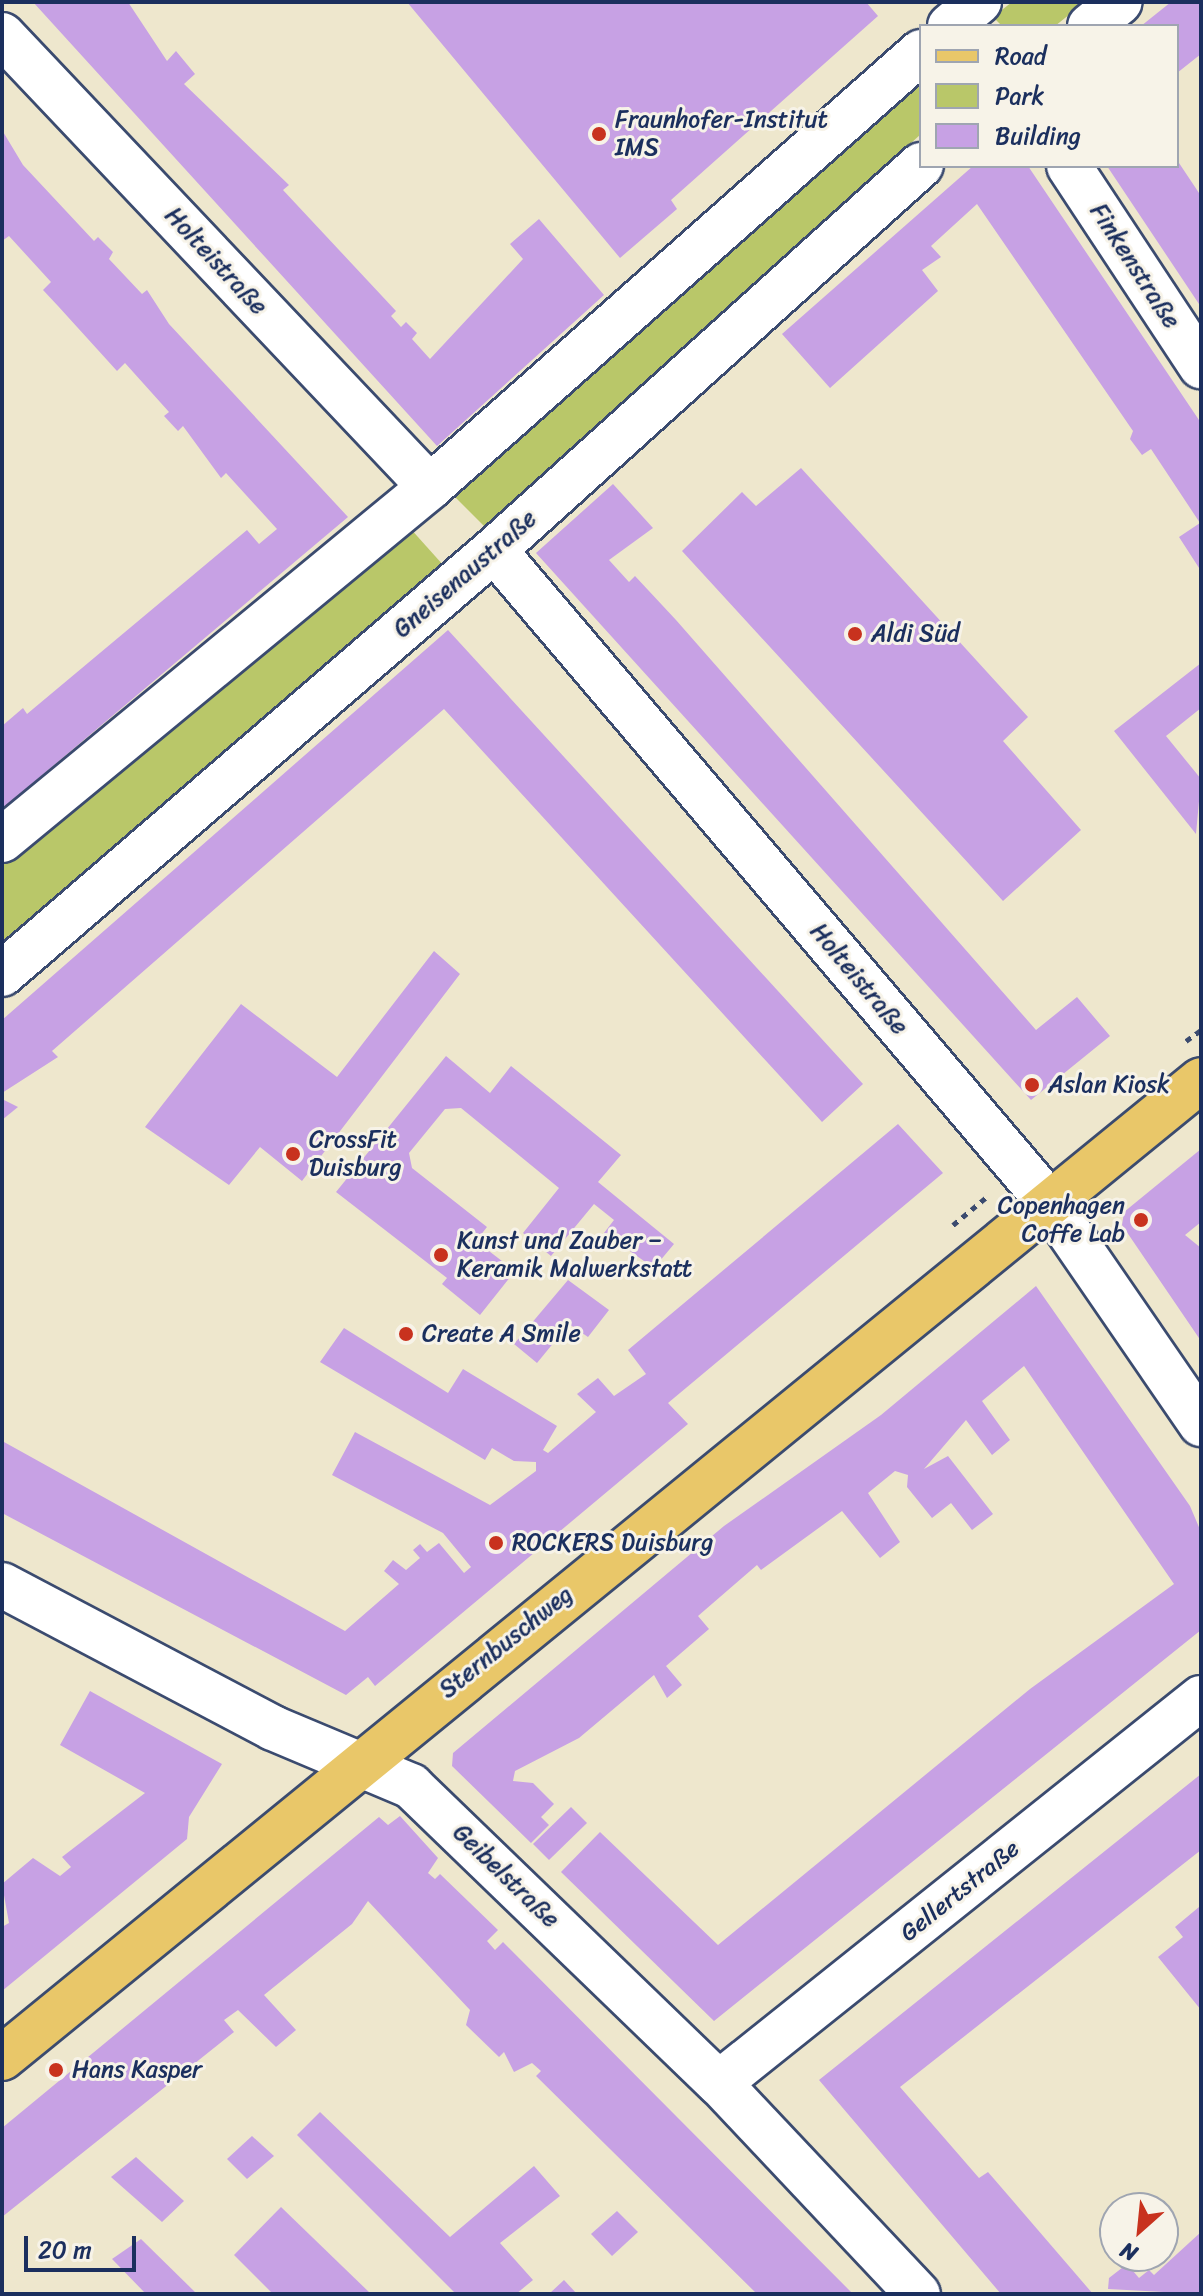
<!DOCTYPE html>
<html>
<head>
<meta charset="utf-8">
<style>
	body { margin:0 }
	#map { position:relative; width:1203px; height:2296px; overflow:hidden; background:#eee7cd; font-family:Sriracha,sans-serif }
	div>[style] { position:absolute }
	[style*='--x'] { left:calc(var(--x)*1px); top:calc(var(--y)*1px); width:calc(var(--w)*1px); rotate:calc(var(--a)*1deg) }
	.green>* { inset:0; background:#b9c769 }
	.building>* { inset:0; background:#c7a1e4 }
	.path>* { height:5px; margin-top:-2.5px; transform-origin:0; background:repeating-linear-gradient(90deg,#3b4b6f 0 6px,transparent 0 12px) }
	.roads { filter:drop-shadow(2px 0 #3b4b6f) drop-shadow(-2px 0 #3b4b6f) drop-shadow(0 2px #3b4b6f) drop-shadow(0 -2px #3b4b6f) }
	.minor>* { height:44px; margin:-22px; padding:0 22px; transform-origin:22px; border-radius:22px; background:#fff }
	.major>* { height:44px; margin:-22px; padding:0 22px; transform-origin:22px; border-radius:22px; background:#e9c769 }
	.dots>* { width:22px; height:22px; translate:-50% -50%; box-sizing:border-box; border:4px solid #f7f3e8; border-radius:50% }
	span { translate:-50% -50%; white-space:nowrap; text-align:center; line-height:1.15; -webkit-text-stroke:6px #f7f3e8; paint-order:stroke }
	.poi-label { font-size:24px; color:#1b2f5e }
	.left { translate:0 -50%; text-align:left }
	.right { translate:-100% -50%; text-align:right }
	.street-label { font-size:24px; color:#1b2f5e }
	.frame { position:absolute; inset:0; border:4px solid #1b2f5e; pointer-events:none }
	.legend { position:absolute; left:919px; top:24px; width:260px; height:144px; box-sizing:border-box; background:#f7f3e8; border:2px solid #9fa5b1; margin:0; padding:10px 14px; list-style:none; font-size:24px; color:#1b2f5e }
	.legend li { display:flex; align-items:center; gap:16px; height:40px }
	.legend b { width:40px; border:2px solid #9fa5b1 }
	.north { position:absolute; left:1099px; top:2192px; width:80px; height:80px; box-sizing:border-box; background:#f7f3e8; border:2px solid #9fa5b1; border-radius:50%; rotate:207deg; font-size:22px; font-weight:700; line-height:32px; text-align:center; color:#1b2f5e }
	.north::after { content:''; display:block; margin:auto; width:28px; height:36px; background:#c8321e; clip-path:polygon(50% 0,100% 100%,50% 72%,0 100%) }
	.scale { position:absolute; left:24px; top:2236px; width:112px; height:36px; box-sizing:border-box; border:4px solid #1b2f5e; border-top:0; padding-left:10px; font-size:24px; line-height:28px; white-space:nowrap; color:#1b2f5e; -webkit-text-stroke:6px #f7f3e8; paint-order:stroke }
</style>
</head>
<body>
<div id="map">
	<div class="green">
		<div style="clip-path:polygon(1012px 2px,1085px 2px,1055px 26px,1002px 26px,993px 17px)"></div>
		<div style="clip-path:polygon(921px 81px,921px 134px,487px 529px,451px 493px)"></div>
		<div style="clip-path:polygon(409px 527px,444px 566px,2px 944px,2px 865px)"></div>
	</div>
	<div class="building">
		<div style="clip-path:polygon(33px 2px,128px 2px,167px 61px,176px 51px,195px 74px,184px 84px,289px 185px,283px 190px,396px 311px,391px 316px,401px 327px,406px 322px,417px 333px,412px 339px,430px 359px,523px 259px,510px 244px,539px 219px,604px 295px,437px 446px)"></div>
		<div style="clip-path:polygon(407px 2px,866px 2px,878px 16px,671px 200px,677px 209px,620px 258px)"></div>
		<div style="clip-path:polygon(1171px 2px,1201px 2px,1201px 54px,1177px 73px,1177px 26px,1141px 26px)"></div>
		<div style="clip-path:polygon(2px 130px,23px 165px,94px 241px,98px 237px,113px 252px,109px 259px,142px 294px,147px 290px,169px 324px,348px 517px,2px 809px,2px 726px,23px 708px,27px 714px,247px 530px,259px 544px,277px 529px,226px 473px,221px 478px,183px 426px,178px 431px,164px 416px,169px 412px,125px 363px,117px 371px,58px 306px,43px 290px,51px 282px,9px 236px,2px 241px)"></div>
		<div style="clip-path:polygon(1177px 160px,1201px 196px,1201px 307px,1107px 166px,1177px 166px)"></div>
		<div style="clip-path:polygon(973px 166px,1028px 166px,1201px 423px,1201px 571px,1179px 537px,1200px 523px,1151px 449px,1142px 455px,1130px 439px,1133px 431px,977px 204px,931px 246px,941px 257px,922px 270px,938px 291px,830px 388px,782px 334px)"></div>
		<div style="clip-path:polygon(801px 468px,1028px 717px,1003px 741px,1081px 830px,1003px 901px,682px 551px,742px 492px,756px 506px)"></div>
		<div style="clip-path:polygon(613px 484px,653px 528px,609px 560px,629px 582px,635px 576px,676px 620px,1036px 1030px,1077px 997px,1110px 1036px,1031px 1100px,536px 553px)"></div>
		<div style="clip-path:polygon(448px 630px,863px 1084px,822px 1122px,444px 709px,52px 1051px,58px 1057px,2px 1093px,2px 1020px)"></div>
		<div style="clip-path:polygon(1201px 663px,1201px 708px,1166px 736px,1201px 779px,1196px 834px,1114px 731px)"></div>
		<div style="clip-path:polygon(434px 951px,460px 974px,302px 1181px,260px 1147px,229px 1185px,145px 1127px,241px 1004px,337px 1077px)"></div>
		<div style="clip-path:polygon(446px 1056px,490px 1093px,511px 1066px,621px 1155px,598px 1182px,674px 1244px,654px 1268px,604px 1233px,614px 1220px,594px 1204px,551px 1256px,523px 1233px,559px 1188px,461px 1108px,445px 1109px,409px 1153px,412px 1168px,487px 1227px,476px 1241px,515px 1271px,480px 1315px,442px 1284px,447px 1278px,336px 1192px)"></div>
		<div style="clip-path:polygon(2px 1099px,18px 1107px,2px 1120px)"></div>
		<div style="clip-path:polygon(898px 1124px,943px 1173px,668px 1403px,688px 1424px,375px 1686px,368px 1677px,346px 1695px,2px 1513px,4px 1442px,345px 1631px,399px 1584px,384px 1571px,393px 1560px,406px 1570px,420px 1558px,413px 1550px,420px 1544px,427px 1552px,439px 1543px,464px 1573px,471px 1567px,443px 1533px,332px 1475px,355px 1432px,490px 1505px,536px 1471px,536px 1462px,514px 1461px,492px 1448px,485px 1460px,320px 1362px,344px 1328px,448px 1393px,463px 1369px,557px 1426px,543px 1450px,548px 1453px,596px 1412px,577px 1394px,598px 1378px,614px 1396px,646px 1374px,628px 1350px)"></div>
		<div style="clip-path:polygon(1201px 1149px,1201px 1222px,1185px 1235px,1201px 1248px,1201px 1341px,1122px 1225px,1124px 1212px)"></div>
		<div style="clip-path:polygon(568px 1280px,609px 1310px,588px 1337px,569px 1324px,537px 1363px,514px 1344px)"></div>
		<div style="clip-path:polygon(1036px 1286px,1190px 1506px,1201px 1532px,1201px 1630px,714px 2021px,561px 1872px,600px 1832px,718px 1945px,1030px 1689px,1174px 1584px,1024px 1366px,982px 1401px,1010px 1440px,992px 1455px,966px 1420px,924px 1469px,948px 1456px,993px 1514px,972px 1530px,951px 1503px,932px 1518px,907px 1487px,908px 1475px,895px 1471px,868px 1493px,900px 1542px,880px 1558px,842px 1511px,761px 1570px,757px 1565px,698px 1616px,709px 1629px,666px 1666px,682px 1685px,667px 1698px,654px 1675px,579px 1738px,515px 1771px,513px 1781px,533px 1783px,554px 1804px,541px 1817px,549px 1825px,531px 1843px,452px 1766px,453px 1753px,724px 1526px,881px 1415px)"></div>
		<div style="clip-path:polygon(90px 1691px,222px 1764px,189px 1817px,187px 1839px,2px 1991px,2px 1927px,9px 1923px,2px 1884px,33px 1858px,60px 1876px,71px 1867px,62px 1857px,145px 1793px,60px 1745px)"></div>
		<div style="clip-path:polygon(1201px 1774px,1201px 1850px,900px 2087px,979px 2178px,988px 2172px,1093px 2294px,1001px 2294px,819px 2080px)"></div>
		<div style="clip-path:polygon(571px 1807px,587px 1823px,549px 1860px,533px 1844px)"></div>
		<div style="clip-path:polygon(400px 1816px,438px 1858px,428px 1873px,435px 1879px,440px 1874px,498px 1930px,487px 1941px,495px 1950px,503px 1942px,853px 2294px,757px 2294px,536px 2076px,541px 2071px,532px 2063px,514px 2072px,504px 2052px,499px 2057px,466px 2025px,470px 2010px,368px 1901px,352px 1924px,264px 1995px,296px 2030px,276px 2047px,238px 2010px,224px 2020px,234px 2032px,2px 2217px,2px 2128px,379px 1817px,388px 1825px)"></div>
		<div style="clip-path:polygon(1199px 1907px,1201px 1909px,1201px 2010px,1158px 1957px,1183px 1937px,1175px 1927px)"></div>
		<div style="clip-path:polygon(320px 2112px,450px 2237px,534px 2166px,560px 2196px,500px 2243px,533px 2280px,516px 2294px,456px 2294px,297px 2135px)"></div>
		<div style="clip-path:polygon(252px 2136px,274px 2156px,247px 2179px,227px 2159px)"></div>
		<div style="clip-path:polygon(136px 2157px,184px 2201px,162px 2222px,111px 2177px)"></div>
		<div style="clip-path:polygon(281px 2207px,371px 2294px,273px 2294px,234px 2255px)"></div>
		<div style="clip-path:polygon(617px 2211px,638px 2232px,612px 2256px,591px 2234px)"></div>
		<div style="clip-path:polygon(1201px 2232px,1201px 2294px,1108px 2289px,1109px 2278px,1127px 2264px,1139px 2278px,1149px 2270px,1154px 2275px)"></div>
		<div style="clip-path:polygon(141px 2239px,197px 2294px,146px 2294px,112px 2259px)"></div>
		<div style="clip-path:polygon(564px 2280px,577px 2294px,549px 2294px)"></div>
	</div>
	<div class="path">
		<div style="--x:1186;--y:1041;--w:19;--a:-36"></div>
		<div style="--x:953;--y:1225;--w:47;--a:-39.8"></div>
	</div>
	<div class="roads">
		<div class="minor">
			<div style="--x:950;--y:26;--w:38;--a:-40"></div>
			<div style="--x:1090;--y:26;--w:38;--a:-39"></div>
			<div style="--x:2;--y:35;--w:622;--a:46.56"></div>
			<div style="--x:1069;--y:166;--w:240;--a:56.6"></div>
			<div style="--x:494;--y:550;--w:853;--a:49.61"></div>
			<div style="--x:1047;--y:1200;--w:272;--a:55.5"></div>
			<div style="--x:2;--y:840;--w:555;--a:-39.51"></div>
			<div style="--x:430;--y:487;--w:656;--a:-41.54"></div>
			<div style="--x:2;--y:974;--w:649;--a:-40.75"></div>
			<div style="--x:494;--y:550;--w:575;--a:-42.04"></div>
			<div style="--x:2;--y:1585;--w:306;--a:27.8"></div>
			<div style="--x:273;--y:1728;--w:150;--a:22.8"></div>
			<div style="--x:411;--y:1786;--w:428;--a:44"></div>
			<div style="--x:719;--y:2083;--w:290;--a:46.7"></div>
			<div style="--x:719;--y:2083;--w:617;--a:-38.62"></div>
		</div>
		<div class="major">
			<div style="--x:2;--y:2058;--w:1547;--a:-39.2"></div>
		</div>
	</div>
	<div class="dots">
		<div style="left:599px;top:134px;background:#c8321e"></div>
		<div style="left:855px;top:634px;background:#c8321e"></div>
		<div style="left:1032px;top:1085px;background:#c8321e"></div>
		<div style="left:293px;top:1154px;background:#c8321e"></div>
		<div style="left:1141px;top:1220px;background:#c8321e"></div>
		<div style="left:441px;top:1255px;background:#c8321e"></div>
		<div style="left:406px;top:1334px;background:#c8321e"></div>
		<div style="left:496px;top:1543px;background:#c8321e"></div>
		<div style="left:56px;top:2070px;background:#c8321e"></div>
	</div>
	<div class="poi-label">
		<span class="left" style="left:615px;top:134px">Fraunhofer-Institut<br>IMS</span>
		<span class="left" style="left:871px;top:634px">Aldi Süd</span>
		<span class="left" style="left:1048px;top:1085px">Aslan Kiosk</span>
		<span class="left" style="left:309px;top:1154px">CrossFit<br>Duisburg</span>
		<span class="right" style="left:1125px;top:1220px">Copenhagen<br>Coffe Lab</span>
		<span class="left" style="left:457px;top:1255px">Kunst und Zauber –<br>Keramik Malwerkstatt</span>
		<span class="left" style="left:422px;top:1334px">Create A Smile</span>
		<span class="left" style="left:512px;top:1543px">ROCKERS Duisburg</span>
		<span class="left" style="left:72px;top:2070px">Hans Kasper</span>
	</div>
	<div class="street-label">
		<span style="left:216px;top:261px;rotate:47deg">Holteistraße</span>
		<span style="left:1135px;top:266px;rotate:57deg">Finkenstraße</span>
		<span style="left:465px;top:574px;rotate:-41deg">Gneisenaustraße</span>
		<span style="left:859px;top:979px;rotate:50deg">Holteistraße</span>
		<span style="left:506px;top:1642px;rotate:-39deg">Sternbuschweg</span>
		<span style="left:506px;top:1876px;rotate:44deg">Geibelstraße</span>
		<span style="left:960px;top:1891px;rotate:-39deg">Gellertstraße</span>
	</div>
	<div class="frame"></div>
	<ul class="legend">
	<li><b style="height:10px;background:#e9c769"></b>Road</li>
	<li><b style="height:22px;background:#b9c769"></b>Park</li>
	<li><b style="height:22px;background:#c7a1e4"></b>Building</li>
	</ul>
	<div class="north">N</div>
	<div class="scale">20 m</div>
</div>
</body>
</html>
